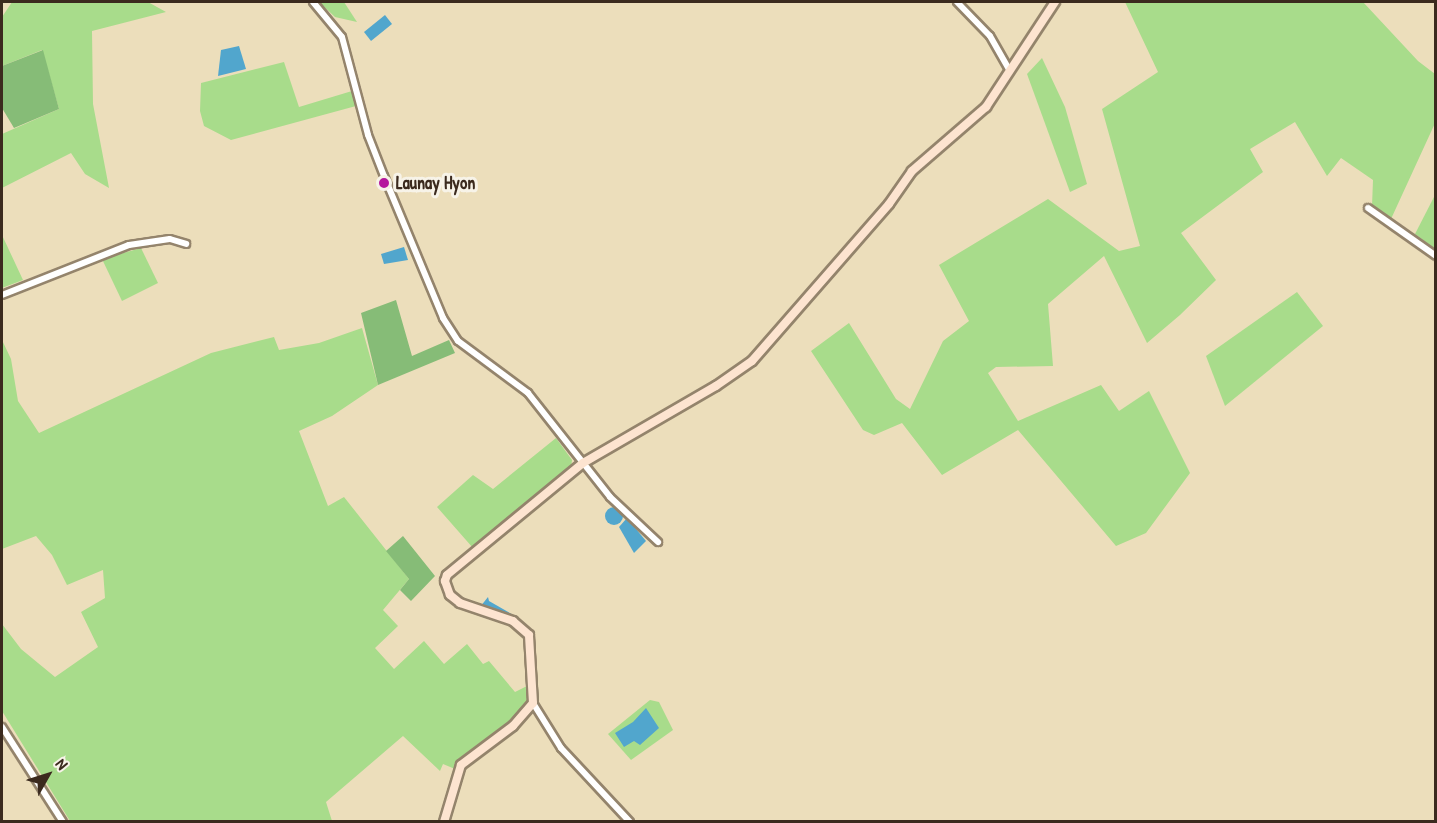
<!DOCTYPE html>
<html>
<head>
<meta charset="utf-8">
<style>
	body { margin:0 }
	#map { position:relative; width:1437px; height:823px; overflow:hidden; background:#ecdebb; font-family:"Patrick Hand",sans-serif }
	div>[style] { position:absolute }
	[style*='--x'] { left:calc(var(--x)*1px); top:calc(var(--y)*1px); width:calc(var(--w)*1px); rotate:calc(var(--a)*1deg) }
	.green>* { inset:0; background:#a8dc8b }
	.forest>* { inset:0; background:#86bc77 }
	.water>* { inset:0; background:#51a6cd }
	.round { border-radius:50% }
	.roads { filter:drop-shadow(2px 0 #94846c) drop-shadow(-2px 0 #94846c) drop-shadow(0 2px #94846c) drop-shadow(0 -2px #94846c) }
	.street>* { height:6px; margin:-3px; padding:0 3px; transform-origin:3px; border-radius:3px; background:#fff }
	.secondary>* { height:8px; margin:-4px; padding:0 4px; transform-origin:4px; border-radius:4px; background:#fde4d0 }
	.dots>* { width:16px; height:16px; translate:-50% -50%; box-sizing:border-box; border:3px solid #f7f3e8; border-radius:50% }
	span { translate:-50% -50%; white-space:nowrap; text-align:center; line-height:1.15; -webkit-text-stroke:6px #f7f3e8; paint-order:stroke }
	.poi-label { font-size:18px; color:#3b2a1e; font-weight:700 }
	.left { translate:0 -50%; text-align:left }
	.frame { position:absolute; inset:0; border:3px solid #3b2a1e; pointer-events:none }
	.north { position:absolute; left:18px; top:745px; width:60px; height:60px; -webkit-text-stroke:4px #f7f3e8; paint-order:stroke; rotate:51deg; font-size:16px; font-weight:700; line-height:24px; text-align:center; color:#3b2a1e }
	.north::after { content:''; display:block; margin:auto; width:21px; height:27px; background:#3b2a1e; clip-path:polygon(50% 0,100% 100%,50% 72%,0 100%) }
</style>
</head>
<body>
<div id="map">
	<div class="green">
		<div style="clip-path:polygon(12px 2px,148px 2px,166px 12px,92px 31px,93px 104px,109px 188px,85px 174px,71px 153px,2px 188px,2px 134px,59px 109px,42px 50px,2px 66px,2px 17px)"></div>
		<div style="clip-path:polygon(319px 2px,344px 2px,357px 22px,335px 17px)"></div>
		<div style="clip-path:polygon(1125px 2px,1363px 2px,1418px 61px,1435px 74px,1436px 121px,1391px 219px,1372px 206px,1373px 180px,1341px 158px,1327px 176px,1295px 122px,1250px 149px,1263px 172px,1181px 233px,1216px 280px,1180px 315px,1147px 343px,1104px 256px,1048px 304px,1053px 366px,996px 367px,988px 373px,1018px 421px,1101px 385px,1119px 411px,1149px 391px,1190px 473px,1146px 533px,1116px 546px,1018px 430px,942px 475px,902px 423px,874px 435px,863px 430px,811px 351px,849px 323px,896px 399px,910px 409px,943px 341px,969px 321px,939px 265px,1048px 199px,1119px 251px,1140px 246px,1102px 109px,1158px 72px)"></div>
		<div style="clip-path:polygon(1042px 58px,1065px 107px,1087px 184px,1070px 192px,1027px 74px)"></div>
		<div style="clip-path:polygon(284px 62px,299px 107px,352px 91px,356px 106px,231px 140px,204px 126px,200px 111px,201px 83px)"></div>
		<div style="clip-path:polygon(1435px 195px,1435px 249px,1415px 234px)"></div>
		<div style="clip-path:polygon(2px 235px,23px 280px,2px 288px)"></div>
		<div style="clip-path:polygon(141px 248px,158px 283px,122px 301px,102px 259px)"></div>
		<div style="clip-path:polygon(1297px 292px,1323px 326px,1225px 406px,1206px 356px)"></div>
		<div style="clip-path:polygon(362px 328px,378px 385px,332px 416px,299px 431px,328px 506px,344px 497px,409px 579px,383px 610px,398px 626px,375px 648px,394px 669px,424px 641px,444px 664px,467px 644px,483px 664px,489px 661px,515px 692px,529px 685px,528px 702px,517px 720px,467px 755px,455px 769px,443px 764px,440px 771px,403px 736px,326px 802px,332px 821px,70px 821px,2px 711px,2px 624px,21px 649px,55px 677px,98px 647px,81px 612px,105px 598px,103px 570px,67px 585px,52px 555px,36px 536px,2px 549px,2px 340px,11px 359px,18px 401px,39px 433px,211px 353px,274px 337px,279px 350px,319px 343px)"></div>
		<div style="clip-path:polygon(556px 438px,572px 460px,571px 468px,473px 548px,437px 507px,473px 475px,493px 489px)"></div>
		<div style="clip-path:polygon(650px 700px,659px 702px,673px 730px,631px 760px,608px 734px)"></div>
	</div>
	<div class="forest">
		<div style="clip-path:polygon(43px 50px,59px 109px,14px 128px,2px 108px,2px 66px)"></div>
		<div style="clip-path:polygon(396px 300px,412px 356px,449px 340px,455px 353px,378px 385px,361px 313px)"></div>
		<div style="clip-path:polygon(403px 536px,435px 576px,411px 601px,400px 590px,409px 579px,386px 551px)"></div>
	</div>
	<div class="water">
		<div style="clip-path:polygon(385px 15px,392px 24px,371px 41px,364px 32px)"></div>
		<div style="clip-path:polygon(239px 46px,246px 69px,218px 76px,221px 50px)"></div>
		<div style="clip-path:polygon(404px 247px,408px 260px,384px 264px,381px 254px)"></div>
		<div class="round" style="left:605px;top:507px;width:18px;height:18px"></div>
		<div style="clip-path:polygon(627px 518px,646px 541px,634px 553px,619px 527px)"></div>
		<div style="clip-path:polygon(488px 597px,489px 601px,515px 616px,480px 607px)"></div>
		<div style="clip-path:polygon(646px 708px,659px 728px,640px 745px,634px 741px,624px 747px,615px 733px,633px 722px)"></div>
	</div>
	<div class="roads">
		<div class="street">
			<div style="--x:313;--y:2;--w:45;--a:50.4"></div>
			<div style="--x:342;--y:37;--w:101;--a:75.1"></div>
			<div style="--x:368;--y:135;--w:44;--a:68.7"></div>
			<div style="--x:384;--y:176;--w:154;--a:67.4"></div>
			<div style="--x:443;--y:318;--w:27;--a:57"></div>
			<div style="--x:458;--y:341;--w:87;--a:36.6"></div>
			<div style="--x:528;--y:393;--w:132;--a:51.7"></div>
			<div style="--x:610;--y:497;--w:66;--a:43.2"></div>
			<div style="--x:957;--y:2;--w:47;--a:45.9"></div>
			<div style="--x:990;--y:36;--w:40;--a:60.3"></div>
			<div style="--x:1368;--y:208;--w:83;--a:35.2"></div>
			<div style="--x:2;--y:295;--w:136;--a:-21.5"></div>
			<div style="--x:129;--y:245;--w:41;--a:-8.3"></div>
			<div style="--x:170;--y:239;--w:17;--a:17"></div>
			<div style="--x:533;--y:703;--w:53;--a:58.1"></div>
			<div style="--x:561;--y:748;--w:101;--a:47"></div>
			<div style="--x:2;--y:727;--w:113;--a:57.3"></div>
		</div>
		<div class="secondary">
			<div style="--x:444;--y:822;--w:59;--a:-73.4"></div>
			<div style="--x:461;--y:765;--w:65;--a:-36.9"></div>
			<div style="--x:513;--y:726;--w:30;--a:-49"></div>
			<div style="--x:533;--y:703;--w:68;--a:-93.4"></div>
			<div style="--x:529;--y:635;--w:21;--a:-139"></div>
			<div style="--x:513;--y:621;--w:56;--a:-161.2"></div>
			<div style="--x:460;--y:603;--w:13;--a:-141"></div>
			<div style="--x:450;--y:595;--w:15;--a:-110"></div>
			<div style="--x:445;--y:581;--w:6;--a:-72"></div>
			<div style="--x:447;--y:575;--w:176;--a:-39.5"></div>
			<div style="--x:583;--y:463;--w:154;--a:-30.1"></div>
			<div style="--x:716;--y:386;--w:44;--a:-34.8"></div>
			<div style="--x:752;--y:361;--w:208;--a:-48.9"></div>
			<div style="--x:889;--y:204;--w:40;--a:-55.1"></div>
			<div style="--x:912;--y:171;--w:98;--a:-40.9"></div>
			<div style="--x:986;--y:107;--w:126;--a:-56.7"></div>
		</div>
	</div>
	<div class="dots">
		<div style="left:384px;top:183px;background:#b5179e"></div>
	</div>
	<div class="poi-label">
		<span class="left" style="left:396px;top:183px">Launay Hyon</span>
	</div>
	<div class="frame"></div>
	<div class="north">N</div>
</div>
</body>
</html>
